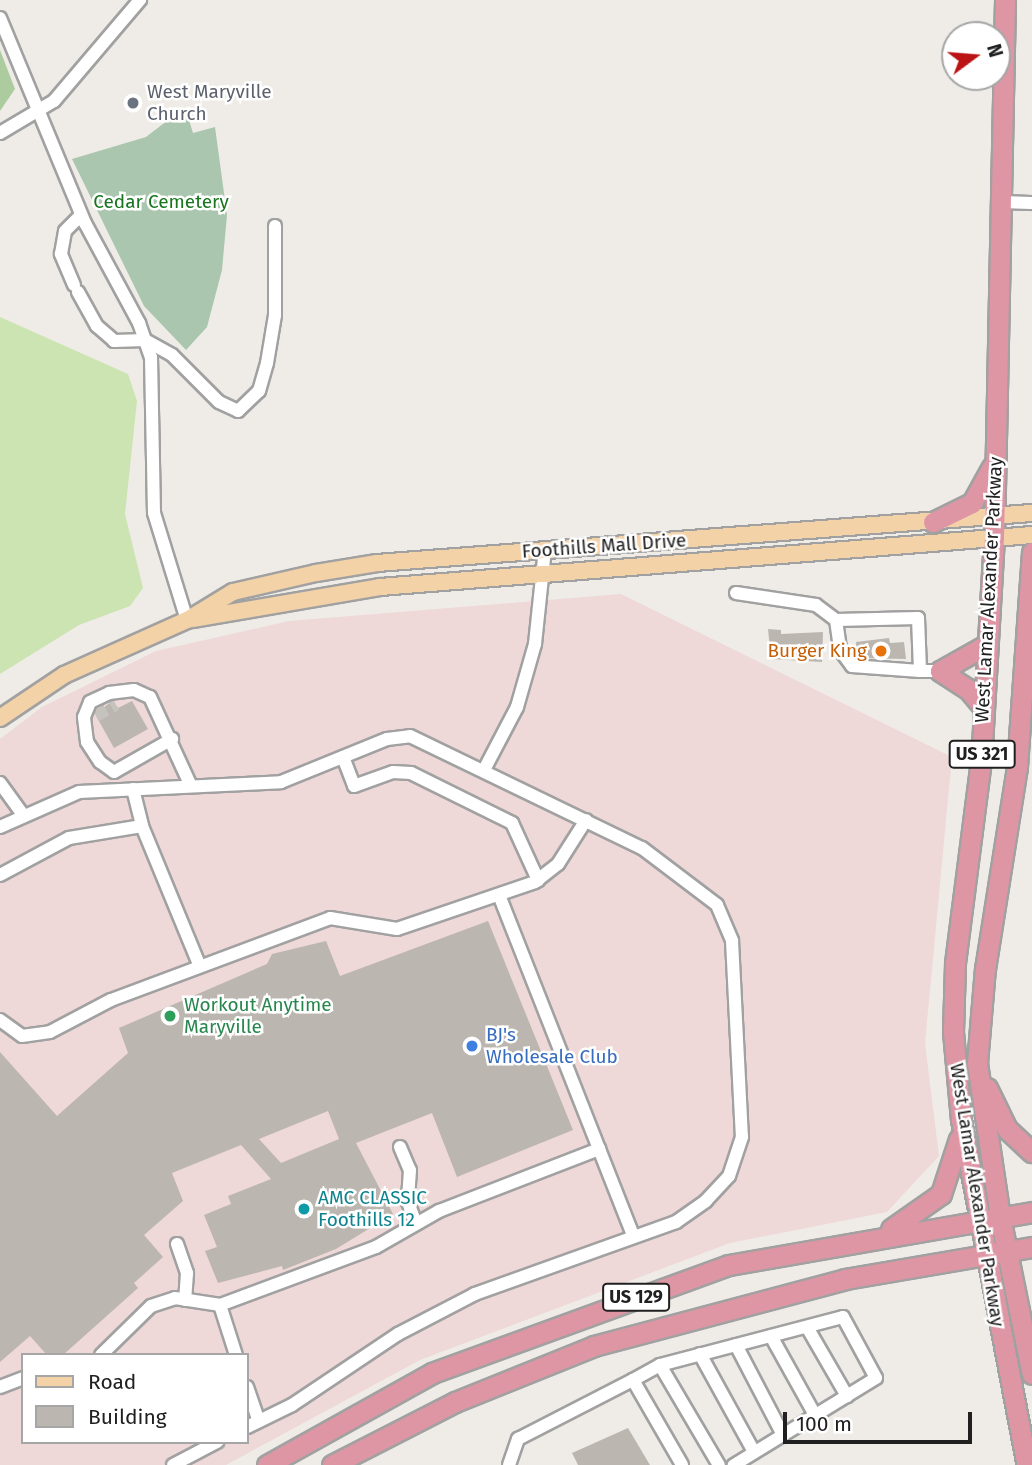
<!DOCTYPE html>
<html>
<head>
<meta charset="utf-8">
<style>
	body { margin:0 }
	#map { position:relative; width:1032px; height:1465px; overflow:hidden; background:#efece7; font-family:"Fira Sans",sans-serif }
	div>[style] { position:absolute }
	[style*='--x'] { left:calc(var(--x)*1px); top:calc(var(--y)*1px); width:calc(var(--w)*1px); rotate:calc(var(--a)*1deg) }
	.commercial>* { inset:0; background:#eed8d8 }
	.grass>* { inset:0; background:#cbe4b2 }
	.forest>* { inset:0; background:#accb9f }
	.cemetery>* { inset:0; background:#aac6ae }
	.building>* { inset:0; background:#bcb6b0 }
	.minor-tunnel>* { height:12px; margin-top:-6px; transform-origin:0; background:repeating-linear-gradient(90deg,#c6c3bf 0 12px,transparent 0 18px) }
	.roads { filter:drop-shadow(2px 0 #a1a1a1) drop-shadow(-2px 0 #a1a1a1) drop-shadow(0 2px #a1a1a1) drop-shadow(0 -2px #a1a1a1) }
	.minor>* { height:12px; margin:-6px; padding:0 6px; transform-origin:6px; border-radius:6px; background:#fff }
	.major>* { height:16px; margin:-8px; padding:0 8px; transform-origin:8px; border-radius:8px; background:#f4d2a8 }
	.highway>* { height:19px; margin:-9.5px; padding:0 9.5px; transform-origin:9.5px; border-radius:9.5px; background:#df96a4 }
	.dots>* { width:19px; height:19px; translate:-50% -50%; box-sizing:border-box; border:4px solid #fff; border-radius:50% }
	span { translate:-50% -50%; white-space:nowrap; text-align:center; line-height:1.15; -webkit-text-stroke:5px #fff; paint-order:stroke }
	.shield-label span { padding:2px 5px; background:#fff; border:2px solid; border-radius:5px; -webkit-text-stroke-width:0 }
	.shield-label { font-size:18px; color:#202020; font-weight:700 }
	.worship-label { font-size:19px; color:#5b616d }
	.left { translate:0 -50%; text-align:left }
	.park-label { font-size:19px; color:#16751d }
	.street-label { font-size:19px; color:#202020 }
	.food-label { font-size:19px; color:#c56008 }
	.right { translate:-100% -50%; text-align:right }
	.leisure-label { font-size:19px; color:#27864d }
	.shop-label { font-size:19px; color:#366cbe }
	.culture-label { font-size:19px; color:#0d838f }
	.legend { position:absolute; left:21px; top:1353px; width:228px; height:91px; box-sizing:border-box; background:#fff; border:2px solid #a6a6a6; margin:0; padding:9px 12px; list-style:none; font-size:21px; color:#202020 }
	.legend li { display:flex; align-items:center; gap:14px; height:35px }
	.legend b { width:35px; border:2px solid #a6a6a6 }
	.north { position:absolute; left:941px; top:21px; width:70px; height:70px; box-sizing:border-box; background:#fff; border:2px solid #a6a6a6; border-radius:50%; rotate:74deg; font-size:19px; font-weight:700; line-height:28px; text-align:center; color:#202020 }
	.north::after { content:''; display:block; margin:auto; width:24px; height:32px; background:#bc1314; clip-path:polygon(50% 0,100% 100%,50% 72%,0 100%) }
	.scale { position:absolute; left:783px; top:1412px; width:189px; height:32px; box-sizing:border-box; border:4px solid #202020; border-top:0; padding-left:9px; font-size:21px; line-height:24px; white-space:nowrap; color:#202020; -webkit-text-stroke:5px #fff; paint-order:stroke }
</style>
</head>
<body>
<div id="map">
	<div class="commercial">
		<div style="clip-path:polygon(evenodd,621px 594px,952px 757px,925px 1043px,939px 1156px,887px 1212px,730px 1243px,420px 1360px,226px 1465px,0 1465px,0 739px,42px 707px,156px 651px,289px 621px,621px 594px,23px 1355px,247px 1355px,247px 1442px,23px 1442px,23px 1355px)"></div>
	</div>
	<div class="grass">
		<div style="clip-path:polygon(0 317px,128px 374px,137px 401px,125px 514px,143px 588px,130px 606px,79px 625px,0 674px)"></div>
	</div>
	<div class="forest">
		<div style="clip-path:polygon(0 50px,15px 89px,0 111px)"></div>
	</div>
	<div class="cemetery">
		<div style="clip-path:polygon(185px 107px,193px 133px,215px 127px,227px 215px,222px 270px,207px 327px,186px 350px,144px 306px,72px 159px,146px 137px)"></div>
	</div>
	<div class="building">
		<div style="clip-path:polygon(768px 629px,781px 630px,781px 634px,823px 632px,822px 662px,771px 659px)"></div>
		<div style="clip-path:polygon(889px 638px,890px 643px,904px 642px,906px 659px,857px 658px,856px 642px)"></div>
		<div style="clip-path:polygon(132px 701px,148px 729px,114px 748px,95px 714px,111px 702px,118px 708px)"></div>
		<div style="clip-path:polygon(evenodd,488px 921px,573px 1130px,457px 1177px,432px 1113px,356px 1143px,393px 1214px,336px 1249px,283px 1270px,282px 1266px,218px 1283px,205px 1251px,217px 1247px,204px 1215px,231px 1204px,228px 1196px,271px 1179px,241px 1145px,172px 1173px,183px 1201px,144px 1235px,163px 1257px,134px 1283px,138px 1288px,63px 1355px,47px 1355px,30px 1336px,0 1362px,0 1052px,57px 1116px,128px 1053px,119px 1028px,267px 964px,272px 954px,326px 941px,340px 976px,488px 921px,328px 1111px,339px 1139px,281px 1163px,259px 1139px,328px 1111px)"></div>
		<div style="clip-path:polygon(628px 1428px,650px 1465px,578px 1465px,572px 1453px)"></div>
	</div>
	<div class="minor-tunnel">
		<div style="--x:96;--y:716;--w:23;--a:-29"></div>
	</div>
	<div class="roads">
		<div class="minor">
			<div style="--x:0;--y:18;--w:222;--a:67.5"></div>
			<div style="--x:85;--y:223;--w:114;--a:61.6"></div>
			<div style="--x:139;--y:323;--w:36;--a:71"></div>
			<div style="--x:151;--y:357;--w:156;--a:88.9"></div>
			<div style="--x:154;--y:513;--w:112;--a:72.9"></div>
			<div style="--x:0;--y:133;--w:63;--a:-30.7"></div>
			<div style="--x:54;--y:101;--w:133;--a:-49.6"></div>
			<div style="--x:1001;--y:202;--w:31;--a:2"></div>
			<div style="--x:74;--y:285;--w:34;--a:-113"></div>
			<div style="--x:61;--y:254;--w:23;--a:-80"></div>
			<div style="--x:65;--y:231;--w:23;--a:-45"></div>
			<div style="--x:78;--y:292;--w:39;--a:61"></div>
			<div style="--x:97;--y:326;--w:23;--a:41"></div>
			<div style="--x:114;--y:341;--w:31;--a:-2"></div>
			<div style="--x:145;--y:340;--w:31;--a:29"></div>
			<div style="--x:172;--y:355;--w:66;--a:45"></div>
			<div style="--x:219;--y:402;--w:21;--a:25"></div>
			<div style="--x:238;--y:411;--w:29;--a:-44"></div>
			<div style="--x:259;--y:391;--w:29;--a:-74"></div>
			<div style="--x:267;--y:363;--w:49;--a:-80.5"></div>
			<div style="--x:275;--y:315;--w:89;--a:-90"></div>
			<div style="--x:736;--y:593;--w:81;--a:8.5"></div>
			<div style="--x:816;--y:605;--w:25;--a:37"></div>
			<div style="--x:836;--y:620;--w:82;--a:-1.4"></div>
			<div style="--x:918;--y:618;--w:53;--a:87.8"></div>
			<div style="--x:920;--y:671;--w:20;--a:0"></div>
			<div style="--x:836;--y:620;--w:30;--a:82"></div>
			<div style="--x:840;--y:650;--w:20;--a:53"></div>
			<div style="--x:852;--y:666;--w:68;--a:4.2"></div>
			<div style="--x:343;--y:757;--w:31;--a:69"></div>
			<div style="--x:354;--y:786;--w:41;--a:-19.7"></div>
			<div style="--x:393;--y:772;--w:18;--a:3"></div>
			<div style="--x:411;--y:773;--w:113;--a:26.3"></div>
			<div style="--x:512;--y:823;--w:63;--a:65.5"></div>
			<div style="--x:485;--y:768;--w:69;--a:-62.3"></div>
			<div style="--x:517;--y:707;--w:66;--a:-74.1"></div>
			<div style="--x:535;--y:644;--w:96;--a:-84"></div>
			<div style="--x:114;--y:772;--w:17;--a:-144"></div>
			<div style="--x:100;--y:762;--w:24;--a:-123"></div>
			<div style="--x:87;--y:742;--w:25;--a:-97"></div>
			<div style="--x:84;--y:717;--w:16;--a:-68"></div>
			<div style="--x:90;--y:702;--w:21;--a:-25"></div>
			<div style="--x:109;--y:693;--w:25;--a:-7"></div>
			<div style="--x:134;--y:690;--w:17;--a:24"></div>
			<div style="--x:150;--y:697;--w:98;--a:65.3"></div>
			<div style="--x:114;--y:772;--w:67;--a:-29.6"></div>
			<div style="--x:0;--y:783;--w:37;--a:54"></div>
			<div style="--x:133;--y:789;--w:38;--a:76"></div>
			<div style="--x:142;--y:826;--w:152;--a:67.6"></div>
			<div style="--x:0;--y:827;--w:86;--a:-23.9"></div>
			<div style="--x:79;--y:792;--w:202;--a:-2.8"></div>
			<div style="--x:281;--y:782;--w:114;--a:-22.1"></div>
			<div style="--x:387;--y:739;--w:23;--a:-7"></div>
			<div style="--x:410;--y:736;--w:258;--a:25.8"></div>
			<div style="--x:642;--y:848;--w:94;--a:37.2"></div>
			<div style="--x:717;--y:905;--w:39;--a:67"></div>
			<div style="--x:732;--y:941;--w:196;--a:87.1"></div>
			<div style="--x:742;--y:1137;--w:41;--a:108.4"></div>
			<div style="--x:729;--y:1176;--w:34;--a:133"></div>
			<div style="--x:706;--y:1201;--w:37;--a:145"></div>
			<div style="--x:676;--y:1222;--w:214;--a:160.3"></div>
			<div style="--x:475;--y:1294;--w:87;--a:152.5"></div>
			<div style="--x:398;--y:1334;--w:128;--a:146.2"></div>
			<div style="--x:292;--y:1405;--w:50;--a:153.9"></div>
			<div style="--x:0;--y:875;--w:78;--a:-28.2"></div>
			<div style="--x:69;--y:838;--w:74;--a:-9.3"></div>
			<div style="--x:499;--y:895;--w:366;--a:68.5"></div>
			<div style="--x:0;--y:1020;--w:27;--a:36"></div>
			<div style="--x:22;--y:1036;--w:28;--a:-8"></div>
			<div style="--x:50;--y:1032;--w:69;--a:-27.7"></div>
			<div style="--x:111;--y:1000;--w:234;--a:-20.5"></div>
			<div style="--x:330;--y:918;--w:68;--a:9.3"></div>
			<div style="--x:397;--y:929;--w:146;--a:-18.8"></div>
			<div style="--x:535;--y:882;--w:29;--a:-38"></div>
			<div style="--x:558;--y:864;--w:52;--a:-57.5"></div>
			<div style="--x:400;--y:1147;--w:25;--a:67"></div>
			<div style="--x:410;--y:1170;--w:32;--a:94"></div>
			<div style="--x:408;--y:1202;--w:23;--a:70"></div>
			<div style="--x:177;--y:1244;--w:31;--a:71"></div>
			<div style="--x:187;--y:1273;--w:27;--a:94"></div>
			<div style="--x:220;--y:1305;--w:52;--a:72.3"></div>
			<div style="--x:807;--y:1327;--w:80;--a:59.9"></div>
			<div style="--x:771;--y:1336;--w:90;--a:60.9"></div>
			<div style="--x:736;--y:1345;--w:102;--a:62.4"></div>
			<div style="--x:700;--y:1354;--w:112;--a:61.1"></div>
			<div style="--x:101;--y:1355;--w:70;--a:-44.4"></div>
			<div style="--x:151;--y:1306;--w:25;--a:-18"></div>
			<div style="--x:175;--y:1298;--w:46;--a:8.8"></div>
			<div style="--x:220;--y:1305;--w:166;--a:-20.4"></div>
			<div style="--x:376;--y:1247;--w:73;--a:-29.7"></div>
			<div style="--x:439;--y:1211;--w:172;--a:-21.2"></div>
			<div style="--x:660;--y:1365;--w:116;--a:59.5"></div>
			<div style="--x:633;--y:1380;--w:31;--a:-29"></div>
			<div style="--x:660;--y:1365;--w:189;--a:-14.7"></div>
			<div style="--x:843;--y:1317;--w:69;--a:61.6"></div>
			<div style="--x:876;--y:1378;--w:167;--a:148.5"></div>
			<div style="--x:0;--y:1387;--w:25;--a:-21"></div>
			<div style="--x:247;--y:1387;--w:36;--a:71"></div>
			<div style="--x:173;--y:1465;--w:50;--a:-27.6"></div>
			<div style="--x:509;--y:1465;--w:28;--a:-71"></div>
			<div style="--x:518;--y:1439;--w:129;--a:-27.2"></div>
			<div style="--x:633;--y:1380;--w:98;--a:60"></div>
		</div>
		<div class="major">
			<div style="--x:193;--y:619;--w:190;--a:-9.7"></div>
			<div style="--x:380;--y:587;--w:654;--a:-4.56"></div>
			<div style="--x:0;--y:718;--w:77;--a:-33.9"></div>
			<div style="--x:64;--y:675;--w:135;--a:-24.1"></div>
			<div style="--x:187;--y:620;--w:54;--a:-31.3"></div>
			<div style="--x:233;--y:592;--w:85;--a:-12.9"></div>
			<div style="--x:316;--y:573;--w:62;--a:-9.3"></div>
			<div style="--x:377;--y:563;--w:657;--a:-4.37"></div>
		</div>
		<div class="highway">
			<div style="--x:1005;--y:0;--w:537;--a:91.17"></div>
			<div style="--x:994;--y:537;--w:223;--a:93.3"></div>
			<div style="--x:981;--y:760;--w:206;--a:97.3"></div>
			<div style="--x:955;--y:964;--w:68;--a:91.7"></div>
			<div style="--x:953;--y:1032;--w:88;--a:84.8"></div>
			<div style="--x:961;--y:1120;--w:351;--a:79.2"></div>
			<div style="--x:933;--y:522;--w:43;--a:-26"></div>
			<div style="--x:972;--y:503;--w:41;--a:-60.9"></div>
			<div style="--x:1032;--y:552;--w:216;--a:94"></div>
			<div style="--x:1017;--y:767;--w:204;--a:99"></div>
			<div style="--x:985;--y:968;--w:95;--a:94.8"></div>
			<div style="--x:977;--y:1063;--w:156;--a:81.5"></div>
			<div style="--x:1000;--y:1217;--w:160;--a:78.5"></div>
			<div style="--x:940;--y:671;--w:33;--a:33"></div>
			<div style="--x:968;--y:689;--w:25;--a:50"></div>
			<div style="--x:940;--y:671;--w:55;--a:-29.4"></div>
			<div style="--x:987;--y:1088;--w:46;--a:64"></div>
			<div style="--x:1007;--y:1129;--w:34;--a:43"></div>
			<div style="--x:891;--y:1229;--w:61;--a:-35"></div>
			<div style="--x:941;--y:1194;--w:58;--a:-71.9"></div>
			<div style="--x:267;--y:1465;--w:189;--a:-29.1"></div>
			<div style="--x:432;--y:1373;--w:316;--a:-20"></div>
			<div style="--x:729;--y:1265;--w:308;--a:-9.9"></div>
			<div style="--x:332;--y:1465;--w:138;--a:-27.1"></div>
			<div style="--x:455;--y:1402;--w:150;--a:-21.9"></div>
			<div style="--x:594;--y:1346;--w:260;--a:-14.9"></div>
			<div style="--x:845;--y:1279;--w:190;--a:-9.7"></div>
		</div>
	</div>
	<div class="dots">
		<div style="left:133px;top:103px;background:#6b7280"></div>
		<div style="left:881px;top:651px;background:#e8710a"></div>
		<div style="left:170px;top:1016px;background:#2e9e5b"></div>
		<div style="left:472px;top:1046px;background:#3f7fe0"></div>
		<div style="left:304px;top:1209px;background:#0f9aa8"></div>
	</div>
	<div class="shield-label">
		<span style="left:982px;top:754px">US 321</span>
		<span style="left:636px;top:1297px">US 129</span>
	</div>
	<div class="worship-label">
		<span class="left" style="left:147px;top:103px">West Maryville<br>Church</span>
	</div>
	<div class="park-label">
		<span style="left:161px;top:202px">Cedar Cemetery</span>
	</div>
	<div class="street-label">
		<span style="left:604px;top:546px;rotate:-4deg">Foothills Mall Drive</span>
		<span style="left:989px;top:590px;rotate:-87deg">West Lamar Alexander Parkway</span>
		<span style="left:977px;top:1195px;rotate:81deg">West Lamar Alexander Parkway</span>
	</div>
	<div class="food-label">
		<span class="right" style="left:867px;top:651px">Burger King</span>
	</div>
	<div class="leisure-label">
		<span class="left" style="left:184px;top:1016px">Workout Anytime<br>Maryville</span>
	</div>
	<div class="shop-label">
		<span class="left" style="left:486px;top:1046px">BJ's<br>Wholesale Club</span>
	</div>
	<div class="culture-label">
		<span class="left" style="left:318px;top:1209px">AMC CLASSIC<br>Foothills 12</span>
	</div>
	<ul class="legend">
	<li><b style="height:9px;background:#f4d2a8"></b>Road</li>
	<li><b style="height:19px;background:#bcb6b0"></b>Building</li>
	</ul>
	<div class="north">N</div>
	<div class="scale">100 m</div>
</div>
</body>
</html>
